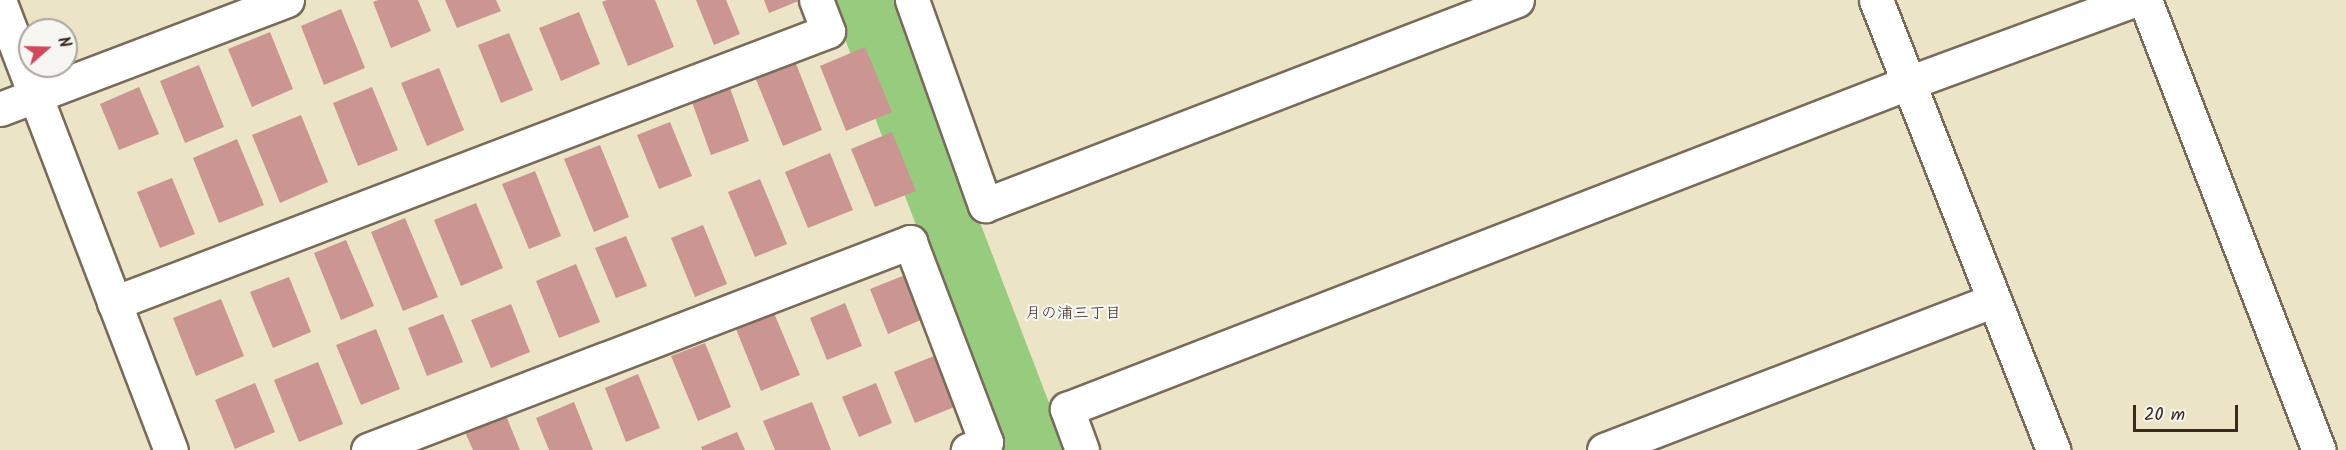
<!DOCTYPE html>
<html>
<head>
<meta charset="utf-8">
<style>
	body { margin:0 }
	#map { position:relative; width:2346px; height:450px; overflow:hidden; background:#ebe4c6; font-family:Kalam,"Klee One",sans-serif }
	div>[style] { position:absolute }
	[style*='--x'] { left:calc(var(--x)*1px); top:calc(var(--y)*1px); width:calc(var(--w)*1px); rotate:calc(var(--a)*1deg) }
	.green>* { inset:0; background:#97cc7e }
	.building>* { inset:0; background:#cb9591 }
	.roads { filter:drop-shadow(2px 0 #796b59) drop-shadow(-2px 0 #796b59) drop-shadow(0 2px #796b59) drop-shadow(0 -2px #796b59) }
	.minor>* { height:33px; margin:-16.5px; padding:0 16.5px; transform-origin:16.5px; border-radius:16.5px; background:#fff }
	span { translate:-50% -50%; white-space:nowrap; text-align:center; line-height:1.15; -webkit-text-stroke:4.5px #f6f6f2; paint-order:stroke }
	.neighbourhood-label { font-size:16px; color:#3b2a1e }
	.north { position:absolute; left:18px; top:18px; width:60px; height:60px; box-sizing:border-box; background:#f6f6f2; border:2px solid #aba49d; border-radius:50%; rotate:70deg; font-size:16px; font-weight:700; line-height:24px; text-align:center; color:#3b2a1e }
	.north::after { content:''; display:block; margin:auto; width:21px; height:27px; background:#d1495b; clip-path:polygon(50% 0,100% 100%,50% 72%,0 100%) }
	.scale { position:absolute; left:2133px; top:405px; width:105px; height:27px; box-sizing:border-box; border:3px solid #3b2a1e; border-top:0; padding-left:8px; font-size:18px; line-height:21px; white-space:nowrap; color:#3b2a1e; -webkit-text-stroke:4px #f6f6f2; paint-order:stroke }
</style>
</head>
<body>
<div id="map">
	<div class="green">
		<div style="clip-path:polygon(830px 0,895px 0,1067px 450px,1002px 450px)"></div>
	</div>
	<div class="building">
		<div style="clip-path:polygon(378px 0,418px 0,431px 31px,391px 48px,373px 2px)"></div>
		<div style="clip-path:polygon(445px 0,496px 0,501px 11px,457px 28px)"></div>
		<div style="clip-path:polygon(607px 0,655px 0,674px 47px,628px 66px,602px 2px)"></div>
		<div style="clip-path:polygon(696px 0,726px 0,740px 34px,714px 45px)"></div>
		<div style="clip-path:polygon(764px 0,801px 0,769px 13px)"></div>
		<div style="clip-path:polygon(341px 9px,365px 68px,324px 85px,301px 26px)"></div>
		<div style="clip-path:polygon(579px 12px,600px 64px,561px 81px,539px 28px)"></div>
		<div style="clip-path:polygon(270px 32px,293px 89px,252px 107px,228px 49px)"></div>
		<div style="clip-path:polygon(509px 33px,533px 90px,501px 103px,478px 45px)"></div>
		<div style="clip-path:polygon(865px 47px,892px 112px,846px 131px,820px 66px)"></div>
		<div style="clip-path:polygon(795px 61px,822px 130px,783px 146px,755px 77px)"></div>
		<div style="clip-path:polygon(199px 65px,224px 127px,185px 143px,160px 81px)"></div>
		<div style="clip-path:polygon(439px 68px,464px 130px,427px 146px,401px 83px)"></div>
		<div style="clip-path:polygon(139px 87px,159px 134px,119px 150px,100px 104px)"></div>
		<div style="clip-path:polygon(372px 87px,398px 150px,358px 166px,333px 103px)"></div>
		<div style="clip-path:polygon(730px 88px,749px 141px,711px 155px,692px 102px)"></div>
		<div style="clip-path:polygon(301px 115px,328px 182px,280px 203px,252px 135px)"></div>
		<div style="clip-path:polygon(670px 122px,692px 176px,659px 189px,637px 135px)"></div>
		<div style="clip-path:polygon(892px 132px,916px 191px,875px 207px,851px 149px)"></div>
		<div style="clip-path:polygon(237px 139px,264px 205px,219px 223px,193px 158px)"></div>
		<div style="clip-path:polygon(600px 145px,629px 217px,594px 232px,564px 159px)"></div>
		<div style="clip-path:polygon(830px 153px,853px 210px,808px 228px,785px 172px)"></div>
		<div style="clip-path:polygon(535px 171px,561px 236px,529px 249px,502px 184px)"></div>
		<div style="clip-path:polygon(172px 178px,195px 234px,160px 248px,137px 192px)"></div>
		<div style="clip-path:polygon(760px 179px,787px 244px,755px 257px,728px 192px)"></div>
		<div style="clip-path:polygon(476px 203px,503px 268px,461px 286px,434px 220px)"></div>
		<div style="clip-path:polygon(405px 218px,438px 297px,403px 311px,371px 232px)"></div>
		<div style="clip-path:polygon(703px 225px,727px 284px,695px 297px,671px 238px)"></div>
		<div style="clip-path:polygon(626px 236px,647px 286px,616px 298px,595px 248px)"></div>
		<div style="clip-path:polygon(346px 240px,374px 306px,341px 320px,314px 253px)"></div>
		<div style="clip-path:polygon(576px 264px,600px 322px,559px 338px,536px 281px)"></div>
		<div style="clip-path:polygon(905px 275px,923px 319px,888px 334px,870px 289px)"></div>
		<div style="clip-path:polygon(289px 277px,311px 332px,273px 348px,250px 292px)"></div>
		<div style="clip-path:polygon(221px 299px,244px 356px,196px 376px,173px 318px)"></div>
		<div style="clip-path:polygon(845px 303px,862px 346px,827px 360px,810px 318px)"></div>
		<div style="clip-path:polygon(511px 304px,530px 352px,491px 368px,471px 320px)"></div>
		<div style="clip-path:polygon(774px 313px,800px 375px,761px 391px,736px 329px)"></div>
		<div style="clip-path:polygon(443px 314px,463px 362px,427px 376px,408px 328px)"></div>
		<div style="clip-path:polygon(376px 329px,400px 389px,361px 405px,336px 345px)"></div>
		<div style="clip-path:polygon(705px 343px,731px 407px,698px 421px,671px 356px)"></div>
		<div style="clip-path:polygon(944px 352px,964px 403px,915px 423px,894px 372px)"></div>
		<div style="clip-path:polygon(318px 362px,343px 424px,299px 442px,274px 380px)"></div>
		<div style="clip-path:polygon(638px 374px,660px 428px,626px 442px,605px 388px)"></div>
		<div style="clip-path:polygon(255px 383px,275px 432px,235px 449px,215px 400px)"></div>
		<div style="clip-path:polygon(876px 383px,892px 423px,859px 437px,842px 397px)"></div>
		<div style="clip-path:polygon(574px 402px,593px 450px,549px 450px,536px 418px)"></div>
		<div style="clip-path:polygon(812px 402px,831px 450px,775px 450px,763px 421px)"></div>
		<div style="clip-path:polygon(505px 413px,520px 450px,473px 450px,464px 430px)"></div>
		<div style="clip-path:polygon(737px 432px,745px 450px,702px 450px,701px 447px)"></div>
	</div>
	<div class="roads">
		<div class="minor">
			<div style="--x:912;--y:0;--w:218;--a:70.4"></div>
			<div style="--x:985;--y:205;--w:570;--a:-21.07"></div>
			<div style="--x:1876;--y:0;--w:484;--a:68.5"></div>
			<div style="--x:2145;--y:0;--w:482;--a:68.9"></div>
			<div style="--x:0;--y:3;--w:479;--a:69.1"></div>
			<div style="--x:0;--y:109;--w:307;--a:-20.8"></div>
			<div style="--x:114;--y:303;--w:764;--a:-20.85"></div>
			<div style="--x:828;--y:31;--w:33;--a:-111"></div>
			<div style="--x:368;--y:450;--w:581;--a:-20.99"></div>
			<div style="--x:910;--y:242;--w:214;--a:69.2"></div>
			<div style="--x:986;--y:442;--w:20;--a:156"></div>
			<div style="--x:1082;--y:450;--w:44;--a:-110.1"></div>
			<div style="--x:1067;--y:409;--w:902;--a:-21.19"></div>
			<div style="--x:1908;--y:83;--w:240;--a:-20.2"></div>
			<div style="--x:1604;--y:450;--w:418;--a:-21"></div>
		</div>
	</div>
	<div class="neighbourhood-label">
		<span style="left:1073px;top:314px">月の浦三丁目</span>
	</div>
	<div class="north">N</div>
	<div class="scale">20 m</div>
</div>
</body>
</html>
